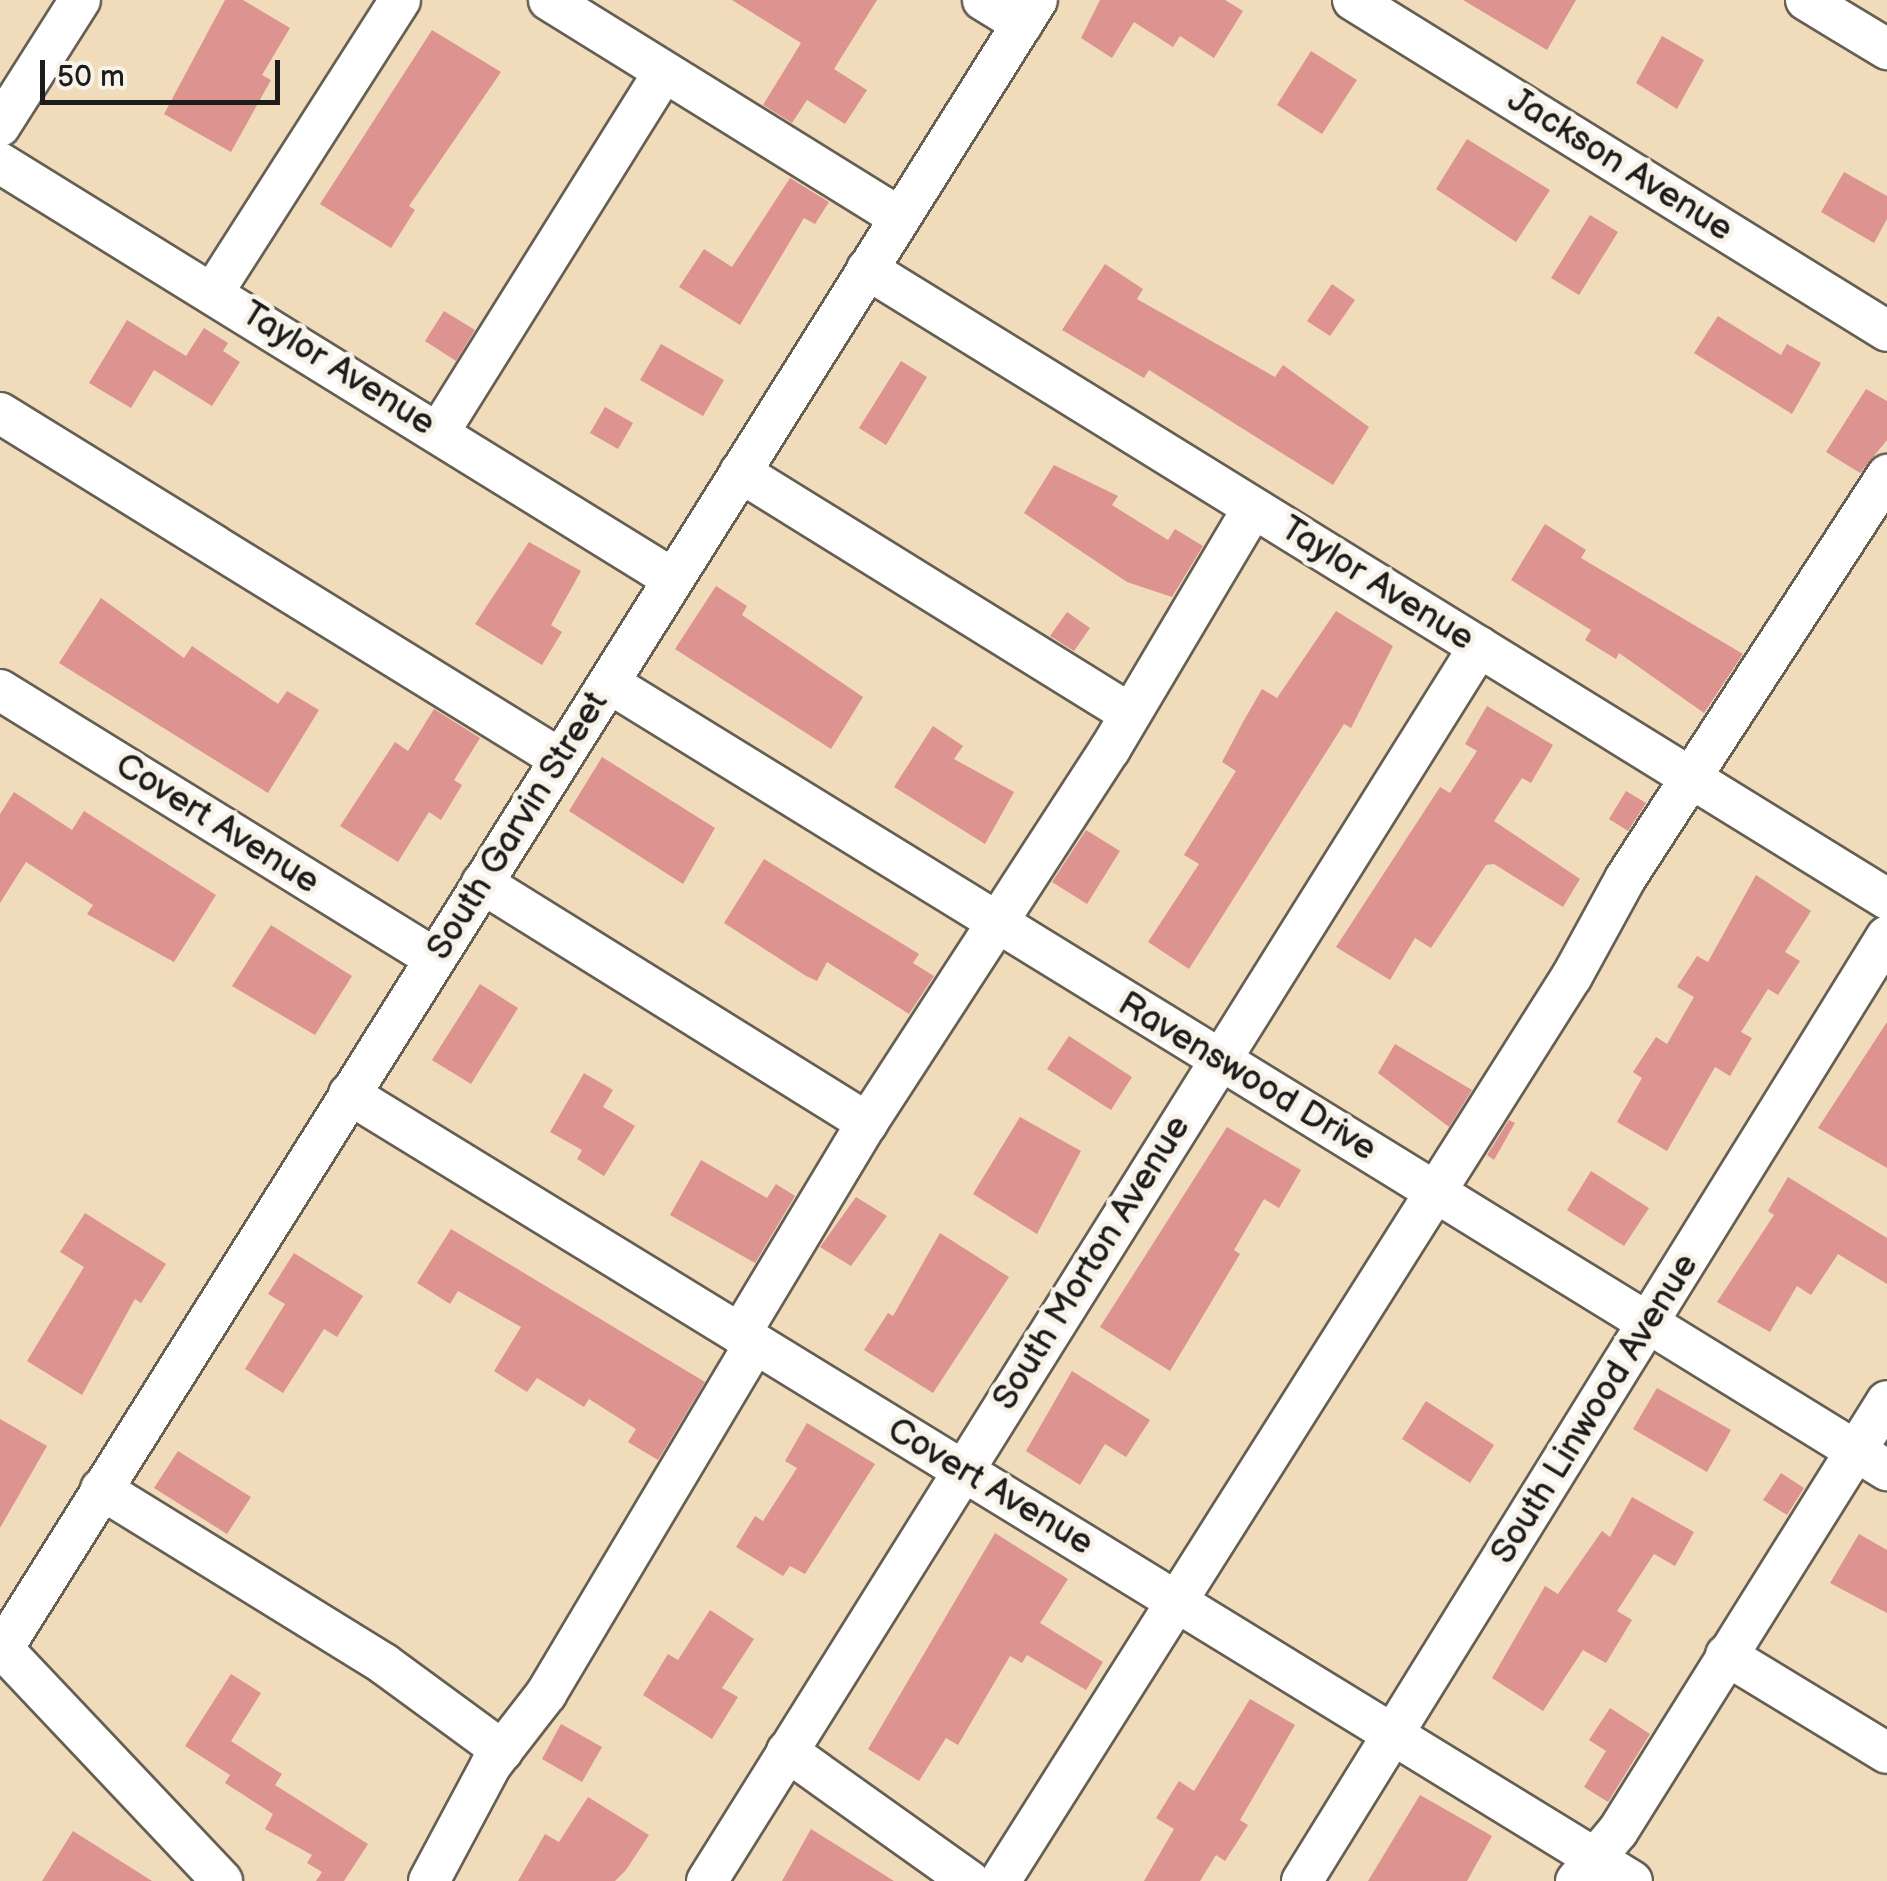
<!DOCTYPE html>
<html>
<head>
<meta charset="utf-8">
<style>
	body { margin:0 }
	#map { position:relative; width:1887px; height:1881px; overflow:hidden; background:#f0dcbb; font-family:"Balsamiq Sans",sans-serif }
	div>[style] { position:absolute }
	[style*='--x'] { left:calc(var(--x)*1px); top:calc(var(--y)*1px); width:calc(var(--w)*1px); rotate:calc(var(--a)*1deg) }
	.building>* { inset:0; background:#dd9390 }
	.roads { filter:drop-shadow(2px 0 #665f54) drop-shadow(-2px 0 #665f54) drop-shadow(0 2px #665f54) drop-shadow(0 -2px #665f54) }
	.minor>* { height:40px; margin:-20px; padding:0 20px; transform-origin:20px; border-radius:20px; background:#fff }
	span { translate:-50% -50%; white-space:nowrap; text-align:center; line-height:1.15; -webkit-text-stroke:10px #f7f3e8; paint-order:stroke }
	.street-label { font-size:35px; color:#1c1c1c }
	.scale { position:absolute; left:40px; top:60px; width:240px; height:45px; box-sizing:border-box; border:5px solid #1c1c1c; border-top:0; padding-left:12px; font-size:30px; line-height:35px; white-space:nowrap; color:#1c1c1c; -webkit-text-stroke:8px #f7f3e8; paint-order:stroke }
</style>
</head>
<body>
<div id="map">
	<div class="building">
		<div style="clip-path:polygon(225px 0,243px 0,290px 28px,262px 75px,271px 80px,231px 152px,164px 114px)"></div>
		<div style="clip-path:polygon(732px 0,877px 0,834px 69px,867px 90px,845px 124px,807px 100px,792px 123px,763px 105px,801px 43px)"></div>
		<div style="clip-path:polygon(1100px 0,1225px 0,1243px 11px,1214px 58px,1180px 36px,1173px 47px,1134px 22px,1112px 58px,1081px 38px)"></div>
		<div style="clip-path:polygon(1463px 0,1576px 0,1547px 50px)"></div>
		<div style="clip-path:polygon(432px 30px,501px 72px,409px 206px,415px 210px,391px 248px,320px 204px)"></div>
		<div style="clip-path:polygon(1662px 36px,1704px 60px,1677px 109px,1636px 83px)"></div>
		<div style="clip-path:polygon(1311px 51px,1357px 80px,1322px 134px,1277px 105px)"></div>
		<div style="clip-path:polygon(1467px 139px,1550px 190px,1516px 242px,1436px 189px)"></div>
		<div style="clip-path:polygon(1844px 172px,1887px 196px,1887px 219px,1874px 243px,1821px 212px)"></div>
		<div style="clip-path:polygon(790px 178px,829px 202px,815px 224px,804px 218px,740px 325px,679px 287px,704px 249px,732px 267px)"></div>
		<div style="clip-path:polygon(1590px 215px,1618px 232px,1579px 295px,1551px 278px)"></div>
		<div style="clip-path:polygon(1105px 264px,1143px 289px,1137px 299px,1275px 377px,1283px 365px,1369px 427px,1333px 485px,1149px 370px,1144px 378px,1062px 330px)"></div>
		<div style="clip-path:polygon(1332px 284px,1355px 300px,1330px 336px,1307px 321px)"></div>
		<div style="clip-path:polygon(444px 311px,475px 330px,456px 361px,425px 341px)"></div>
		<div style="clip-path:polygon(1718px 316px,1781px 355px,1787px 344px,1821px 363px,1792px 414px,1694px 353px)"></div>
		<div style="clip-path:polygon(127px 320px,186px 356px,204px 328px,228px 343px,223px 351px,240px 362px,212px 406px,154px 370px,131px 408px,89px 383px)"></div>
		<div style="clip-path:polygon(661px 344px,724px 380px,703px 416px,640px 380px)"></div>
		<div style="clip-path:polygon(901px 361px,927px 377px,886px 445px,859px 428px)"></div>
		<div style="clip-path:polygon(1866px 389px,1887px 401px,1887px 440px,1860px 473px,1826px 452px)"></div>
		<div style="clip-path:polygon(605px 407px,633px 423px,618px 449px,590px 433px)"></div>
		<div style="clip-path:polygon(1054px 465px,1118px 496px,1112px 505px,1168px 540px,1175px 529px,1203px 546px,1172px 597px,1127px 582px,1024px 513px)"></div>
		<div style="clip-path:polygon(1545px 524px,1586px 550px,1581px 558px,1743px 654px,1704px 713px,1619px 653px,1616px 659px,1585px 640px,1591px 630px,1511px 580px)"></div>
		<div style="clip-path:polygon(529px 542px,581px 571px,551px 625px,562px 632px,542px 665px,475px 624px)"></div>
		<div style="clip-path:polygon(716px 586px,747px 606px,742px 615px,863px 697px,831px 749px,675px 649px)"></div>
		<div style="clip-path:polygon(101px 598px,184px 658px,192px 646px,278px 704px,287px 691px,319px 710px,268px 793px,59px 663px)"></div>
		<div style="clip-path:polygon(1336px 611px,1393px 646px,1351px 728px,1344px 724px,1189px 969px,1148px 942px,1199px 864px,1184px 855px,1236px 771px,1222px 762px,1243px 722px,1262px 689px,1277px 698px)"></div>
		<div style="clip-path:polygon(1067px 612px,1090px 628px,1074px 651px,1050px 636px)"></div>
		<div style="clip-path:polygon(1487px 706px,1553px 745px,1531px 783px,1522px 778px,1494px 821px,1580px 879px,1563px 907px,1494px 864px,1486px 865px,1431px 948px,1415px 938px,1390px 980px,1336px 947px,1440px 787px,1450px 793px,1477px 751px,1465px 744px)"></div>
		<div style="clip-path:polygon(434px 709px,480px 738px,454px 780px,462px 785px,441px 820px,429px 812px,398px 862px,340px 826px,395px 742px,408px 751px)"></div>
		<div style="clip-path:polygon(933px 726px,963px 746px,954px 759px,1014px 792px,985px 844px,894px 787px)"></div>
		<div style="clip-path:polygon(602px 757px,715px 828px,683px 884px,569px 811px)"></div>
		<div style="clip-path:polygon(1626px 791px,1646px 803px,1628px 831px,1609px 819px)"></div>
		<div style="clip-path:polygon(14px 792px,72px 830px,84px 811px,216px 895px,174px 962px,87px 914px,93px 905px,26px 862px,0 903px,0 814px)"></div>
		<div style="clip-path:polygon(1086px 830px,1120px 851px,1087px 904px,1052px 882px)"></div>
		<div style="clip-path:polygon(764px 859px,919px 954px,913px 963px,934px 976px,909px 1014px,827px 962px,817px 981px,806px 976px,724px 923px)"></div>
		<div style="clip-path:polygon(1756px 875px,1811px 911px,1785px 952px,1800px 961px,1778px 995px,1768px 989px,1741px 1032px,1752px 1038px,1730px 1076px,1715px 1067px,1667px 1151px,1617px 1122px,1642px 1078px,1633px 1072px,1656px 1037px,1667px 1044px,1694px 997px,1677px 987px,1697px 956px,1708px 962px)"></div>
		<div style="clip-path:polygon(271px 925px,352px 976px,315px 1035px,232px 986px)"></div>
		<div style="clip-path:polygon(480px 984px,518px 1008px,471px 1084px,432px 1060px)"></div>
		<div style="clip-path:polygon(1887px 1022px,1887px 1168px,1818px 1128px)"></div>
		<div style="clip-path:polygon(1069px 1036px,1132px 1077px,1111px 1110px,1047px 1069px)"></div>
		<div style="clip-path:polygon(1395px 1044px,1472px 1090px,1449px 1127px,1378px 1073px)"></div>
		<div style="clip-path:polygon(584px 1073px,613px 1090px,603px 1107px,635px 1126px,604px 1176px,577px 1159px,582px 1150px,550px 1132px)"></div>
		<div style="clip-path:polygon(1020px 1117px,1081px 1151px,1037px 1234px,973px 1194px)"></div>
		<div style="clip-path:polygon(1509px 1120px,1515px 1123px,1494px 1160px,1487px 1155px)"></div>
		<div style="clip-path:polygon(1227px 1127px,1301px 1170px,1279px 1208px,1264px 1199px,1234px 1250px,1240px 1254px,1170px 1371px,1100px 1327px)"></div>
		<div style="clip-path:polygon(701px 1160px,767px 1198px,776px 1184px,795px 1196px,755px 1263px,670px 1215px)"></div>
		<div style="clip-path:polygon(1591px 1171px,1649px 1208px,1624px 1246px,1567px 1210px)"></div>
		<div style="clip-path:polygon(1788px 1177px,1887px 1238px,1887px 1284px,1838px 1254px,1811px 1295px,1797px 1286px,1770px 1332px,1717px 1302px,1774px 1215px,1768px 1211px)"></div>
		<div style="clip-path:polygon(856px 1197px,887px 1216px,851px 1266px,820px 1247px)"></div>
		<div style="clip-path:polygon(85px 1213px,166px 1264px,141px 1303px,135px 1299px,82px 1395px,27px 1361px,84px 1267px,60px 1252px)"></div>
		<div style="clip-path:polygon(451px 1229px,705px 1382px,658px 1460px,628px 1442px,636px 1429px,589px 1399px,584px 1407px,537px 1378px,527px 1392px,494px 1371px,521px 1327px,458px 1291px,450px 1304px,417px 1283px)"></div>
		<div style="clip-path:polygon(940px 1233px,1009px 1277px,933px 1393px,864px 1350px,888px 1313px,893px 1316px)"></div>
		<div style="clip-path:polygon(294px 1253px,363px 1296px,337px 1337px,324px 1329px,283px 1393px,245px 1369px,285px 1304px,268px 1294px)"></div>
		<div style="clip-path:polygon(1072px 1371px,1150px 1420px,1126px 1457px,1105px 1444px,1080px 1485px,1026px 1451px)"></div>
		<div style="clip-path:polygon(1657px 1388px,1731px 1430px,1707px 1472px,1633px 1429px)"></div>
		<div style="clip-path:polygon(1426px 1401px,1494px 1445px,1470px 1483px,1402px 1439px)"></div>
		<div style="clip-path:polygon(0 1419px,47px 1446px,0 1528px)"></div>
		<div style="clip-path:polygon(807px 1423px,875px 1464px,805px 1574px,790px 1566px,783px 1576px,736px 1547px,755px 1516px,763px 1521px,797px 1468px,785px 1461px)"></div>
		<div style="clip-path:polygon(178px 1451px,251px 1497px,227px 1534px,154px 1488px)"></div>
		<div style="clip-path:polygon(1781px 1473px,1804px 1488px,1787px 1515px,1763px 1500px)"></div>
		<div style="clip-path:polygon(1632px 1497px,1694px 1532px,1675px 1566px,1654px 1554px,1617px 1611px,1632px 1620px,1606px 1663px,1583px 1650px,1543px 1711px,1492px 1678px,1545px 1586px,1558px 1594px,1602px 1531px,1610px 1537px)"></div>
		<div style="clip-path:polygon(995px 1533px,1068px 1579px,1040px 1623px,1103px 1662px,1086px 1690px,1027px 1655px,1022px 1663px,1010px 1656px,958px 1745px,946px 1738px,919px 1781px,868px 1749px)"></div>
		<div style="clip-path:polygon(1859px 1534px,1887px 1550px,1887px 1613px,1830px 1583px)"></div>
		<div style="clip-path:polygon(710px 1610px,754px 1639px,722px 1688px,738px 1697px,712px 1739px,643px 1695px,668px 1654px,678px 1660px)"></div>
		<div style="clip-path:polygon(231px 1674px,261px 1693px,231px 1741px,282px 1774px,275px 1785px,368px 1844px,344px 1881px,316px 1881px,322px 1872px,307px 1863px,312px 1855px,265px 1829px,273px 1814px,225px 1783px,230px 1775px,185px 1746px)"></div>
		<div style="clip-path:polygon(1250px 1699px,1295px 1725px,1240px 1820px,1248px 1825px,1225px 1861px,1216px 1855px,1200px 1881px,1144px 1881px,1174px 1829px,1156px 1818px,1179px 1781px,1194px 1791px)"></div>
		<div style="clip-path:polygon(1610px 1708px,1650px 1734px,1608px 1802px,1584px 1787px,1606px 1751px,1589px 1740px)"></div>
		<div style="clip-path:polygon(561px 1724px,602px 1747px,582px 1782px,542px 1759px)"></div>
		<div style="clip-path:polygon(1420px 1795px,1492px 1836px,1467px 1881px,1368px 1881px)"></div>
		<div style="clip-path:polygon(588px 1797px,649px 1835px,626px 1870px,615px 1881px,518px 1881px,545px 1834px,559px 1842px)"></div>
		<div style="clip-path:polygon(811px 1829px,894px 1881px,782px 1881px)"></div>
		<div style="clip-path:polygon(73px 1831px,152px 1881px,42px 1881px)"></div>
	</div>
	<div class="roads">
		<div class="minor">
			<div style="--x:549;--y:0;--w:413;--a:31.8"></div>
			<div style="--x:983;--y:0;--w:46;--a:31.6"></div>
			<div style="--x:1353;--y:0;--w:628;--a:31.79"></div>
			<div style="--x:1806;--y:0;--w:95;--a:31.2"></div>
			<div style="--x:0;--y:126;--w:149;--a:-57.6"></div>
			<div style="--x:0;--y:163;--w:791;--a:31.72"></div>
			<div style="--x:867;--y:269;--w:1199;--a:31.7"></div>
			<div style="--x:214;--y:291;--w:345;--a:-57.4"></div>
			<div style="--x:0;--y:413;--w:658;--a:31.71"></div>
			<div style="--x:439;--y:432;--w:422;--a:-58"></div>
			<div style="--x:740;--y:472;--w:455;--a:31.8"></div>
			<div style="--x:609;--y:683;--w:1501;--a:31.63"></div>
			<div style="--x:0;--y:690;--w:510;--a:31.7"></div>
			<div style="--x:482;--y:883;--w:454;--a:31.9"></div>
			<div style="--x:349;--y:1094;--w:1505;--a:31.53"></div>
			<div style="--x:740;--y:1334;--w:246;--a:-59"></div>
			<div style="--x:867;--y:1123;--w:446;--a:-57"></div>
			<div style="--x:1110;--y:749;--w:280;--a:-59.3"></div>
			<div style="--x:101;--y:1489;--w:333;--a:31.7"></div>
			<div style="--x:384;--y:1664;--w:147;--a:36.2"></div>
			<div style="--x:0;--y:1646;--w:323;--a:46.6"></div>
			<div style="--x:0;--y:1653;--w:1951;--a:-57.9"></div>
			<div style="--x:1726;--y:1655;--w:188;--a:31.3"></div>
			<div style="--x:787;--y:1751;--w:224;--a:35.5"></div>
			<div style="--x:429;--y:1881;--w:132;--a:-61.9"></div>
			<div style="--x:491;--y:1765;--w:90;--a:-52.2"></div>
			<div style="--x:546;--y:1694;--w:408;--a:-59.2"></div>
			<div style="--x:707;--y:1881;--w:1456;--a:-57.97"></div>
			<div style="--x:1000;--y:1881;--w:1071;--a:-57.71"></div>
			<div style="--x:1572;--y:976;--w:111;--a:-61.3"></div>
			<div style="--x:1625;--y:879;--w:482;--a:-57"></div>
			<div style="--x:1302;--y:1881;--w:1111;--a:-58.24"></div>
			<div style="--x:1576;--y:1881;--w:65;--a:-50"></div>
			<div style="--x:1618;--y:1831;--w:507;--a:-57.97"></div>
		</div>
	</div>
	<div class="street-label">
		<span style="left:1620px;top:165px;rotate:32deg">Jackson Avenue</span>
		<span style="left:338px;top:369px;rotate:32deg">Taylor Avenue</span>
		<span style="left:1377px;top:584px;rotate:32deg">Taylor Avenue</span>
		<span style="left:217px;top:824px;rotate:32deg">Covert Avenue</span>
		<span style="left:518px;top:826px;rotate:-58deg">South Garvin Street</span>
		<span style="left:1247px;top:1077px;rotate:31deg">Ravenswood Drive</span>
		<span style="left:1092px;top:1263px;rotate:-58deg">South Morton Avenue</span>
		<span style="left:1595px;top:1409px;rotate:-58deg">South Linwood Avenue</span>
		<span style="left:990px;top:1487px;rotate:31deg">Covert Avenue</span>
	</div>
	<div class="scale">50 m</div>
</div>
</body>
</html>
